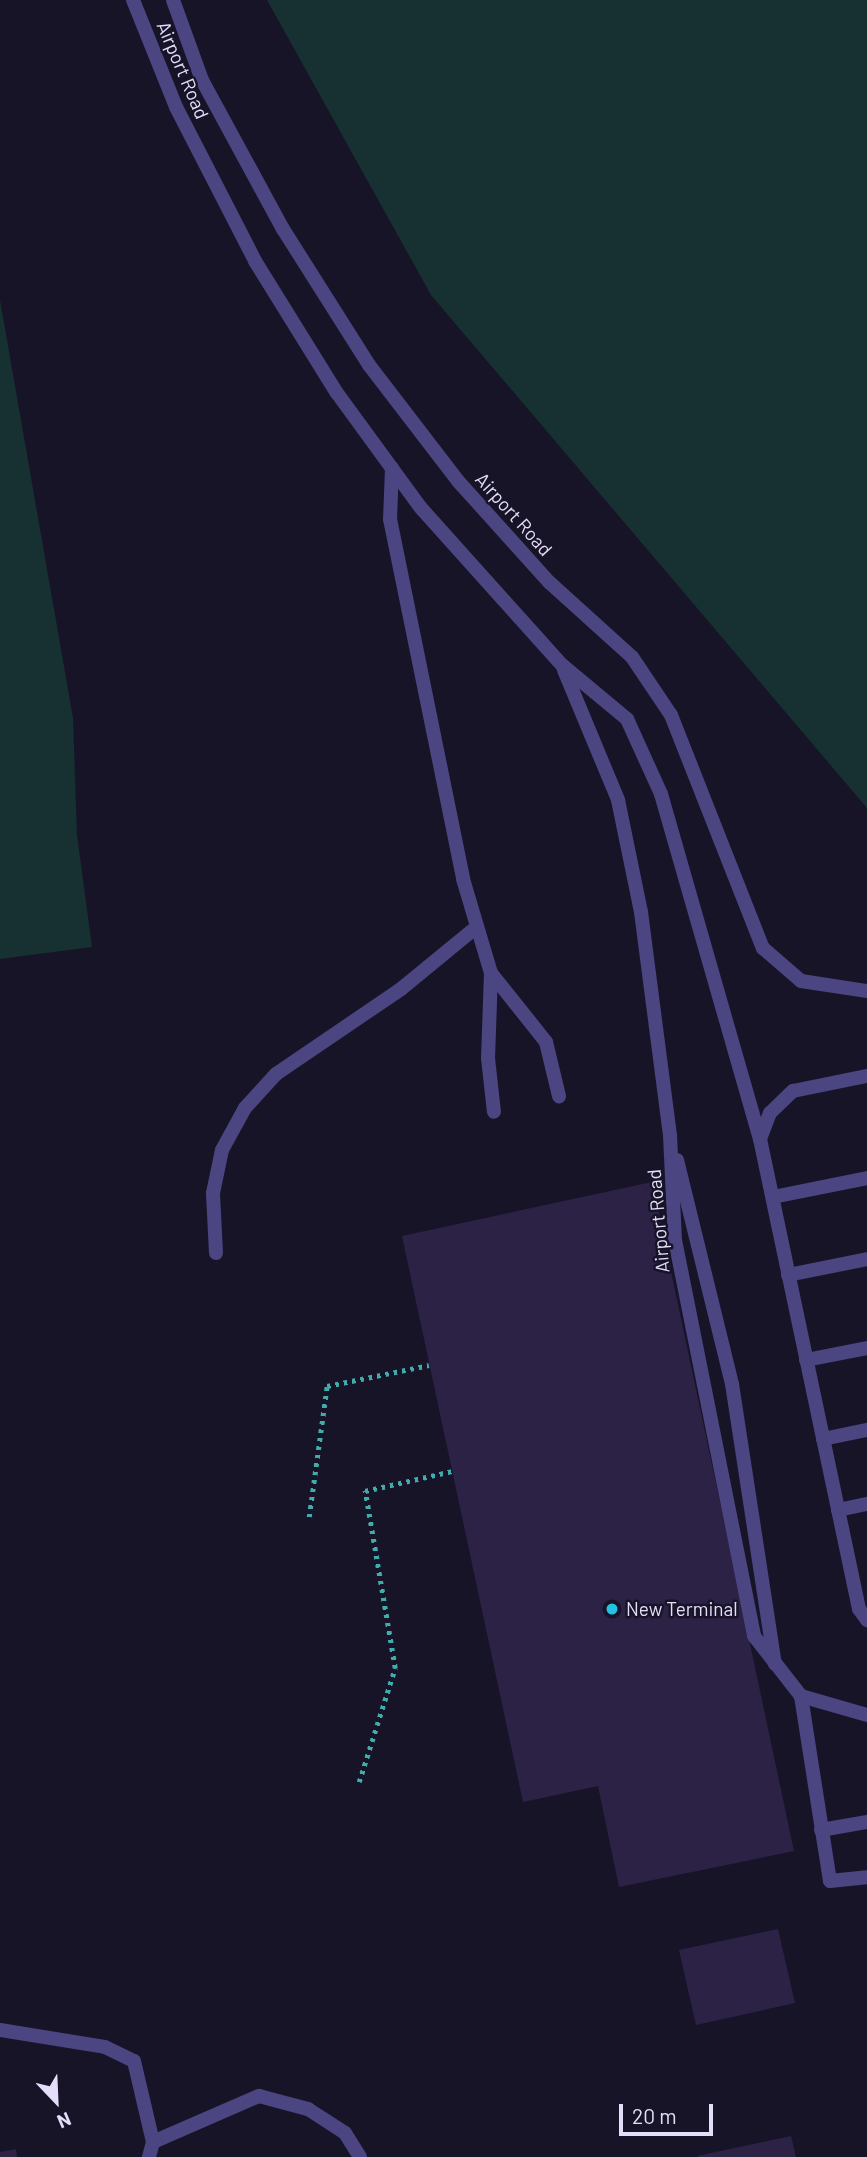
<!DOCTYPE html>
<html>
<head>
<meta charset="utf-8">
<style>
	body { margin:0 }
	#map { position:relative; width:867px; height:2157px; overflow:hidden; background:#181428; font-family:Barlow,sans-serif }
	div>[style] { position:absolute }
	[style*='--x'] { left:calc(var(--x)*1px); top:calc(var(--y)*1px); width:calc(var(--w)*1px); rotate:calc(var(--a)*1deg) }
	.green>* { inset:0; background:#173031 }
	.building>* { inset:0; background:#2c2246 }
	.path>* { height:4.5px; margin-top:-2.25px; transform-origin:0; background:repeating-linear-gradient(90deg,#40acad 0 3.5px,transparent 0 8.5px) }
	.lane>* { height:14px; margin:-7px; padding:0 7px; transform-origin:7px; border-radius:7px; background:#4b4581 }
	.dots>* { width:19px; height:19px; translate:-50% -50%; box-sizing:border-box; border:4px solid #181428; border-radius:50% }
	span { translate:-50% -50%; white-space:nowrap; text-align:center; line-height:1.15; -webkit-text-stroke:5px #181428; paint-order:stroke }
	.street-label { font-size:19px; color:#e4defb }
	.poi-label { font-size:19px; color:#e4defb }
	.left { translate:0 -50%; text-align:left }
	.north { position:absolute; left:21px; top:2066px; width:70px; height:70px; -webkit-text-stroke:5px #181428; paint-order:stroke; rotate:157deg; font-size:19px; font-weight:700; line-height:28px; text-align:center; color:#e4defb }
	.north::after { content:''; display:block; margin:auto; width:24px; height:32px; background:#e4defb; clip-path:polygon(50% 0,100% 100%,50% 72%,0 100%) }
	.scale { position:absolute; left:619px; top:2104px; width:94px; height:32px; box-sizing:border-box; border:4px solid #e4defb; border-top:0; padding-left:9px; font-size:21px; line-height:24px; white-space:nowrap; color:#e4defb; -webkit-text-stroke:5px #181428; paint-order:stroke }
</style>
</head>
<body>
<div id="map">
	<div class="green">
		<div style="clip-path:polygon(267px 0,867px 0,867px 808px,431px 295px)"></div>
		<div style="clip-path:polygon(0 300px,73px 718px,77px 835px,92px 947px,0 959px)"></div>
	</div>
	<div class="building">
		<div style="clip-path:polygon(652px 1182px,794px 1851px,619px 1887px,598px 1786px,523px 1802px,402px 1236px)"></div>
		<div style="clip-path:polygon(778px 1929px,795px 2003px,696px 2025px,679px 1950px)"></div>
		<div style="clip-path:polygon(791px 2136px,796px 2157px,698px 2157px,697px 2156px)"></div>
		<div style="clip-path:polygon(16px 2149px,17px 2157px,0 2157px,0 2152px)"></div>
	</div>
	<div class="path">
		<div style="--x:309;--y:1517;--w:132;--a:-82.2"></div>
		<div style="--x:327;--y:1386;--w:104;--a:-11.6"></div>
		<div style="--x:359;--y:1782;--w:120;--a:-72.5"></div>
		<div style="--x:395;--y:1668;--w:180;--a:-99.6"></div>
		<div style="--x:365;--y:1491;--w:89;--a:-12.9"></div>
	</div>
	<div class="lane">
		<div style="--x:133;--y:0;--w:115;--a:68.1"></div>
		<div style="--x:176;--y:107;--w:173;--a:62.8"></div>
		<div style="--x:255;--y:261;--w:155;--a:58.2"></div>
		<div style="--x:337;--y:393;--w:142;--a:53.9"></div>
		<div style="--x:421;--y:508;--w:211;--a:48.1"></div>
		<div style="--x:562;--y:665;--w:85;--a:39.7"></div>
		<div style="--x:627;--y:719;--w:82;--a:65.6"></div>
		<div style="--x:661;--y:794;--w:359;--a:74"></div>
		<div style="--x:760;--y:1139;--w:480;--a:78.1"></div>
		<div style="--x:859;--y:1609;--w:14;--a:54"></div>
		<div style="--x:173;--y:0;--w:85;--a:70.1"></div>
		<div style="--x:202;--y:80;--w:170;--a:61.5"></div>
		<div style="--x:283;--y:229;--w:161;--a:57.7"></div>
		<div style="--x:369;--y:365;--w:146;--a:52.5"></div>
		<div style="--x:458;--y:481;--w:136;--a:48"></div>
		<div style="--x:549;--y:582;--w:112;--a:42.1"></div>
		<div style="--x:632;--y:657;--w:70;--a:56.1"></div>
		<div style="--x:671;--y:715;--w:251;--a:68.5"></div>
		<div style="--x:763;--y:948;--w:50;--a:41"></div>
		<div style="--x:801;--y:981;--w:67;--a:8.6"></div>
		<div style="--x:392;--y:468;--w:51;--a:92.2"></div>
		<div style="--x:390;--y:519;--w:367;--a:78.5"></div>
		<div style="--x:463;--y:879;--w:98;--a:73.4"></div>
		<div style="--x:491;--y:973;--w:85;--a:92"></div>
		<div style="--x:488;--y:1058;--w:54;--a:83.7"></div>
		<div style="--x:564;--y:670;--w:141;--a:67.4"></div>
		<div style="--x:618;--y:800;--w:114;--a:78.4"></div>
		<div style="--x:641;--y:912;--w:225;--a:82.6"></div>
		<div style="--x:670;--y:1135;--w:105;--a:87.3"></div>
		<div style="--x:675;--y:1240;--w:404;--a:78.7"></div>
		<div style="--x:754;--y:1636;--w:76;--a:51.9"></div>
		<div style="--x:801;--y:1696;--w:69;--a:16.1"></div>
		<div style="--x:491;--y:973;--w:88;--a:51.4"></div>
		<div style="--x:546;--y:1042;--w:56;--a:76.5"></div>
		<div style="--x:760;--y:1139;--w:28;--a:-69"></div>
		<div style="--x:770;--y:1113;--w:32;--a:-44"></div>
		<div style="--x:793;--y:1091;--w:76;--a:-11.5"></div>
		<div style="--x:677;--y:1160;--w:231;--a:76.2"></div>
		<div style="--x:732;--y:1384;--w:283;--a:81.3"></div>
		<div style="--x:773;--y:1197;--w:96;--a:-11.4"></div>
		<div style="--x:216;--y:1253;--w:60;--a:-92.9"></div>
		<div style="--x:213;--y:1193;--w:44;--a:-78.2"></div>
		<div style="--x:222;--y:1150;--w:48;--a:-61.3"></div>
		<div style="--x:245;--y:1108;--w:46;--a:-47.6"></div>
		<div style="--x:276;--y:1074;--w:151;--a:-34.2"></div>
		<div style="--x:401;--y:989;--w:94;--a:-39.4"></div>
		<div style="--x:788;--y:1275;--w:81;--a:-11.4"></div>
		<div style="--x:806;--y:1360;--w:62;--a:-11.1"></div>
		<div style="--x:823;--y:1439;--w:45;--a:-11.6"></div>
		<div style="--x:838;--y:1510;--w:30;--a:-12"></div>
		<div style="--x:801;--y:1696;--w:187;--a:81.1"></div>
		<div style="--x:830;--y:1881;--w:37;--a:-6"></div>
		<div style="--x:821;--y:1830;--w:47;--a:-9.9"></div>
		<div style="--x:0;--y:2030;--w:106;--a:9.2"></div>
		<div style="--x:105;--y:2047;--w:32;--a:26"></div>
		<div style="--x:134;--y:2061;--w:83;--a:76.8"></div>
		<div style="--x:153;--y:2142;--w:16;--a:105"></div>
		<div style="--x:153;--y:2142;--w:116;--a:-23.5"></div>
		<div style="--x:259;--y:2096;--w:51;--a:14.9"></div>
		<div style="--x:308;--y:2109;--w:44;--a:33"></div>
		<div style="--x:345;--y:2133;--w:28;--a:58"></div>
	</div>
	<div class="dots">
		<div style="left:612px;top:1609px;background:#22c2e3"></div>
	</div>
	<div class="street-label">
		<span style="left:183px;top:70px;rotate:67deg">Airport Road</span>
		<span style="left:514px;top:514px;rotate:48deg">Airport Road</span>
		<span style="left:658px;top:1221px;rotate:-95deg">Airport Road</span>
	</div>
	<div class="poi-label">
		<span class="left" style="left:626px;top:1609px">New Terminal</span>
	</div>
	<div class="north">N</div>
	<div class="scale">20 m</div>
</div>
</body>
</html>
